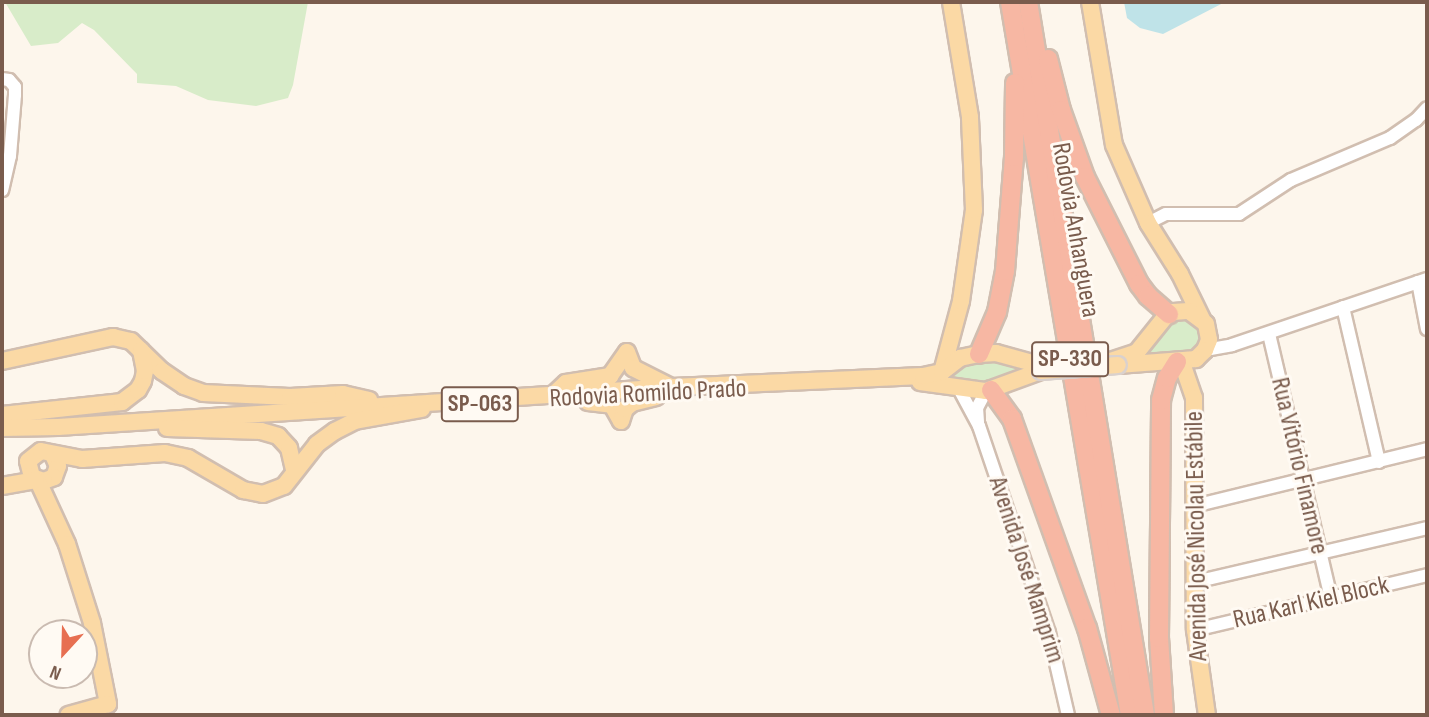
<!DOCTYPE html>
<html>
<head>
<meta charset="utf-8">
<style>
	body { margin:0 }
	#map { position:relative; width:1429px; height:717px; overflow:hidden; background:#fdf6ec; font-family:"Sofia Sans Condensed",sans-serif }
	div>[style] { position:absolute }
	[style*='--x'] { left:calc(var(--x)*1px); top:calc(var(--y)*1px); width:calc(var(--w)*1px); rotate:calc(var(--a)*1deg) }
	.green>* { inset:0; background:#d8ecc9 }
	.water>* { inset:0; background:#bfe3e8 }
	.roads { filter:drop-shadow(2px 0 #d1beb0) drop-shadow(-2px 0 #d1beb0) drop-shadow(0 2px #d1beb0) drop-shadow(0 -2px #d1beb0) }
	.minor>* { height:12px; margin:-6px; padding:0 6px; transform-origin:6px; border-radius:6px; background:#fff }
	.major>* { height:16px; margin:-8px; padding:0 8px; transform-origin:8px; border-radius:8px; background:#fbd9a5 }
	.highway>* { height:18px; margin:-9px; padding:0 9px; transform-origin:9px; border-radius:9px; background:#f7b7a3 }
	.bridges { filter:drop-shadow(2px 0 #dad1cd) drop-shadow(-2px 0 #dad1cd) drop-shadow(0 2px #dad1cd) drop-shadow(0 -2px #dad1cd) }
	.major-bridge>* { height:16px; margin:-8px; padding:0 8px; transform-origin:8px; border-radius:8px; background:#fbd9a5 }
	span { translate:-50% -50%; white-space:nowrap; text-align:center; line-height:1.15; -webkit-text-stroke:6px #fffaf3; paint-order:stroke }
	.shield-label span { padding:2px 5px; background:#fffaf3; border:2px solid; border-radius:5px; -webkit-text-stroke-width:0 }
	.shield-label { font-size:24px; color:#7a5c4d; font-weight:700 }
	.street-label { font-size:26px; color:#7a5c4d }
	.frame { position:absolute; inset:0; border:4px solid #7a5c4d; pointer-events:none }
	.north { position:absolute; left:28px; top:619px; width:70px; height:70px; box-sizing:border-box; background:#fffaf3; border:2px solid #cabbb1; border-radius:50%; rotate:202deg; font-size:19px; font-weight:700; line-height:28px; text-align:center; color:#7a5c4d }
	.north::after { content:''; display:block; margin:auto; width:24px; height:32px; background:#e76f51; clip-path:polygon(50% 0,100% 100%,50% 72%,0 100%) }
</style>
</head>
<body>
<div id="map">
	<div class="green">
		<div style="clip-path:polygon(5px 2px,308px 2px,293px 85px,288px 98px,256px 106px,208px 100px,176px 86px,137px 83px,137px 74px,94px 30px,82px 23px,58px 43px,31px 46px)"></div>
		<div style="clip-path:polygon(1174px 317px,1194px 319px,1203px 336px,1195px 354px,1134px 359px)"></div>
		<div style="clip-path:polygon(995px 361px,1035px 369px,987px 384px,937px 375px,981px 362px)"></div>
	</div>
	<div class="water">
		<div style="clip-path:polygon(1124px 2px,1225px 2px,1163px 34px,1140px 28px,1127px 18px)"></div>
	</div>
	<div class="roads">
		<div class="minor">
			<div style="--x:2;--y:79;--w:7;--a:8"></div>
			<div style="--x:9;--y:80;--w:9;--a:49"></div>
			<div style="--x:15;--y:87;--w:8;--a:90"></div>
			<div style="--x:15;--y:95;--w:61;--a:94.7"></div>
			<div style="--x:10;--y:156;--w:35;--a:103"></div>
			<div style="--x:1148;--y:223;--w:20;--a:-27"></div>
			<div style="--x:1166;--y:214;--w:73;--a:0"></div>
			<div style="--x:1239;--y:214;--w:62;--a:-33.2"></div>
			<div style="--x:1291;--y:180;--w:108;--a:-23"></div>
			<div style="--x:1390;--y:138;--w:32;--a:-35"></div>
			<div style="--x:1416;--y:120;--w:16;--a:-47"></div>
			<div style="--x:1418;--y:282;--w:48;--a:79.2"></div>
			<div style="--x:1343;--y:307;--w:159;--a:76.9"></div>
			<div style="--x:1269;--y:334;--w:271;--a:76.8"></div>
			<div style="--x:1205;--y:350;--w:27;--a:-10"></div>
			<div style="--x:1232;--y:345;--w:206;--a:-18.7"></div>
			<div style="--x:958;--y:387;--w:44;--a:61.7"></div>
			<div style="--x:979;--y:426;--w:219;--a:71.3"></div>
			<div style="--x:1049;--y:633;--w:84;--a:77"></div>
			<div style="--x:978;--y:422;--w:14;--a:-94"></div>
			<div style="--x:977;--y:408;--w:19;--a:-62"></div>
			<div style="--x:1194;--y:506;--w:240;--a:-13.7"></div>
			<div style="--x:1195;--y:582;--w:238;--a:-13.1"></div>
			<div style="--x:1195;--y:630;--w:238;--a:-13.3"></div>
		</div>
		<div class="major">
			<div style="--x:1090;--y:2;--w:145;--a:80.5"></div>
			<div style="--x:1114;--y:145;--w:85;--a:66.4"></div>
			<div style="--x:1148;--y:223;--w:60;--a:57.9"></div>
			<div style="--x:1180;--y:274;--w:50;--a:63.9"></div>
			<div style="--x:627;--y:352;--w:17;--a:69"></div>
			<div style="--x:633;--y:368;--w:40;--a:26.6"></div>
			<div style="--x:2;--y:361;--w:114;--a:-12.2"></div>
			<div style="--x:113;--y:337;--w:18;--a:13"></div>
			<div style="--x:131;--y:341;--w:43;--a:44.1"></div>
			<div style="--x:162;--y:371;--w:27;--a:34"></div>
			<div style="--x:184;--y:386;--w:20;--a:20"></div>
			<div style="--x:203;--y:393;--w:87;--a:2.6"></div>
			<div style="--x:290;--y:397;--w:53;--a:-3.2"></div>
			<div style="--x:343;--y:394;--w:27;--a:13"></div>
			<div style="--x:1110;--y:361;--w:28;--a:-18"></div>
			<div style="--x:1137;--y:352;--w:45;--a:-51.3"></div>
			<div style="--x:1165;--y:317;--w:9;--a:-32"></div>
			<div style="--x:1173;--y:312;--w:16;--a:-4"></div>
			<div style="--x:1189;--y:311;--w:21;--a:37"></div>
			<div style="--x:1206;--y:324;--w:16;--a:79"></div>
			<div style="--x:1209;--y:340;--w:11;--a:112"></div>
			<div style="--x:1205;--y:350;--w:13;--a:135"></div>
			<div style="--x:1196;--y:359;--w:78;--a:175.6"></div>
			<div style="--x:1182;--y:363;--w:37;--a:71"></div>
			<div style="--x:1194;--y:398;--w:232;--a:89.8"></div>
			<div style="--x:1195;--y:630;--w:86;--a:82"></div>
			<div style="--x:942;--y:372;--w:73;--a:-75"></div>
			<div style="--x:961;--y:301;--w:92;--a:-81.9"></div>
			<div style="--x:974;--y:210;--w:93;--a:-92.5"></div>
			<div style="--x:970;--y:117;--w:117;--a:-99.4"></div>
			<div style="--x:920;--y:382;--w:67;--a:7.8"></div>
			<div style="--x:986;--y:391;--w:59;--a:-20"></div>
			<div style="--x:554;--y:394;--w:16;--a:-43"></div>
			<div style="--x:566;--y:383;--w:45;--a:-9"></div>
			<div style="--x:610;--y:376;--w:29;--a:-55"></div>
			<div style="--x:588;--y:402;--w:24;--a:7"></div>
			<div style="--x:612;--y:405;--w:18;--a:61"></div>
			<div style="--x:2;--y:415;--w:121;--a:-6.2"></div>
			<div style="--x:122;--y:402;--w:20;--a:-37"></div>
			<div style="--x:138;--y:390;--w:10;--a:-61"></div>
			<div style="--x:143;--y:381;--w:10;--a:-79"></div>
			<div style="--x:145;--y:371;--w:21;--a:-101"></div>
			<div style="--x:621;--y:421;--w:13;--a:-72"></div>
			<div style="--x:625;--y:409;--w:9;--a:-41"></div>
			<div style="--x:632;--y:403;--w:25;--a:-14"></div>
			<div style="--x:2;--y:428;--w:56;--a:-1"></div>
			<div style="--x:58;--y:427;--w:615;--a:-3.73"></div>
			<div style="--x:672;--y:387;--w:251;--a:-2.5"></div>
			<div style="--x:923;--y:376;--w:19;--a:-12"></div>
			<div style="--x:942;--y:372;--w:23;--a:-38"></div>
			<div style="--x:960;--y:358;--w:19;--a:-12"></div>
			<div style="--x:979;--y:354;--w:17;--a:-3"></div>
			<div style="--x:996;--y:353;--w:46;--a:15.3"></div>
			<div style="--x:167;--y:428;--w:94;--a:1.8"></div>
			<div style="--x:261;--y:431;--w:18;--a:16"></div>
			<div style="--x:278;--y:436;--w:16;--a:47"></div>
			<div style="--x:289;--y:448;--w:23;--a:77"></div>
			<div style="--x:53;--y:455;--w:12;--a:66"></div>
			<div style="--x:58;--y:466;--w:12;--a:110"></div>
			<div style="--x:54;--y:477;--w:11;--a:158"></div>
			<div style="--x:44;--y:481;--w:13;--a:-162"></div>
			<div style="--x:32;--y:477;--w:16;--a:-104"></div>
			<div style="--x:28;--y:461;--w:16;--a:-38"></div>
			<div style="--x:41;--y:451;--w:42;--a:11"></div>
			<div style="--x:82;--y:459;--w:83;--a:-4.1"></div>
			<div style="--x:165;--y:453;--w:24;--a:12"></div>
			<div style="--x:188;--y:458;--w:64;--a:30.2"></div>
			<div style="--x:243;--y:490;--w:20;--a:11"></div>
			<div style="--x:263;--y:494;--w:22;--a:-21"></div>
			<div style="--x:284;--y:486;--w:53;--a:-51.8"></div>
			<div style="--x:317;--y:444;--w:22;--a:-36"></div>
			<div style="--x:335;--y:431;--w:22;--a:-27"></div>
			<div style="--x:355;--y:421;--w:68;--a:-10.2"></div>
			<div style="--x:38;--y:481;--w:69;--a:65.3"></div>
			<div style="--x:67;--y:544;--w:83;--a:72.4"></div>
			<div style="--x:92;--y:623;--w:83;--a:78.8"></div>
			<div style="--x:108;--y:704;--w:41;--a:164.6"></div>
			<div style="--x:2;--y:486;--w:34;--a:-10"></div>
		</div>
		<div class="highway">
			<div style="--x:1010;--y:2;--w:723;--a:80.45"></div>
			<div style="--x:1028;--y:2;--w:723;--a:80.68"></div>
			<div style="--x:1048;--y:59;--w:53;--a:75.7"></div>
			<div style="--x:1061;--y:110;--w:71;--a:70.3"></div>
			<div style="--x:1085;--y:177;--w:120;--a:63.2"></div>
			<div style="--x:1139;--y:284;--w:15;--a:53"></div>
			<div style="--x:1148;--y:296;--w:28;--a:41"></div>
			<div style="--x:979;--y:354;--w:46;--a:-66.8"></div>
			<div style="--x:997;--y:312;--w:42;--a:-79"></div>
			<div style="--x:1005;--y:271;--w:114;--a:-85.5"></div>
			<div style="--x:1014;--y:157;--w:74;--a:-89.2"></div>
			<div style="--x:991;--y:390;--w:36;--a:54"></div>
			<div style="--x:1012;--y:419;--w:222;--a:70.3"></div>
			<div style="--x:1087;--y:628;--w:90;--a:74.6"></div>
			<div style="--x:1164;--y:715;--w:77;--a:-93.7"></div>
			<div style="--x:1159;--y:638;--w:238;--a:-89.5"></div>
			<div style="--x:1161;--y:400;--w:23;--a:-75"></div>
			<div style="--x:1167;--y:378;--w:19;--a:-58"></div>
		</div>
	</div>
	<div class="bridges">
		<div class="major-bridge">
			<div style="--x:1041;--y:371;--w:77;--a:-4.5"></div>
		</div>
	</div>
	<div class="shield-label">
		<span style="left:1070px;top:359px">SP-330</span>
		<span style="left:480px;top:404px">SP-063</span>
	</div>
	<div class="street-label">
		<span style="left:1075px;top:230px;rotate:80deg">Rodovia Anhanguera</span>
		<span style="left:648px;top:394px;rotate:-3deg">Rodovia Romildo Prado</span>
		<span style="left:1299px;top:466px;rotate:77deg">Rua Vitório Finamore</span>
		<span style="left:1197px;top:536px;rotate:-91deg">Avenida José Nicolau Estábile</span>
		<span style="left:1026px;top:570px;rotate:72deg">Avenida José Mamprim</span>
		<span style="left:1311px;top:603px;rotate:-13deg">Rua Karl Kiel Block</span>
	</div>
	<div class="frame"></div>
	<div class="north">N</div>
</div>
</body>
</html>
